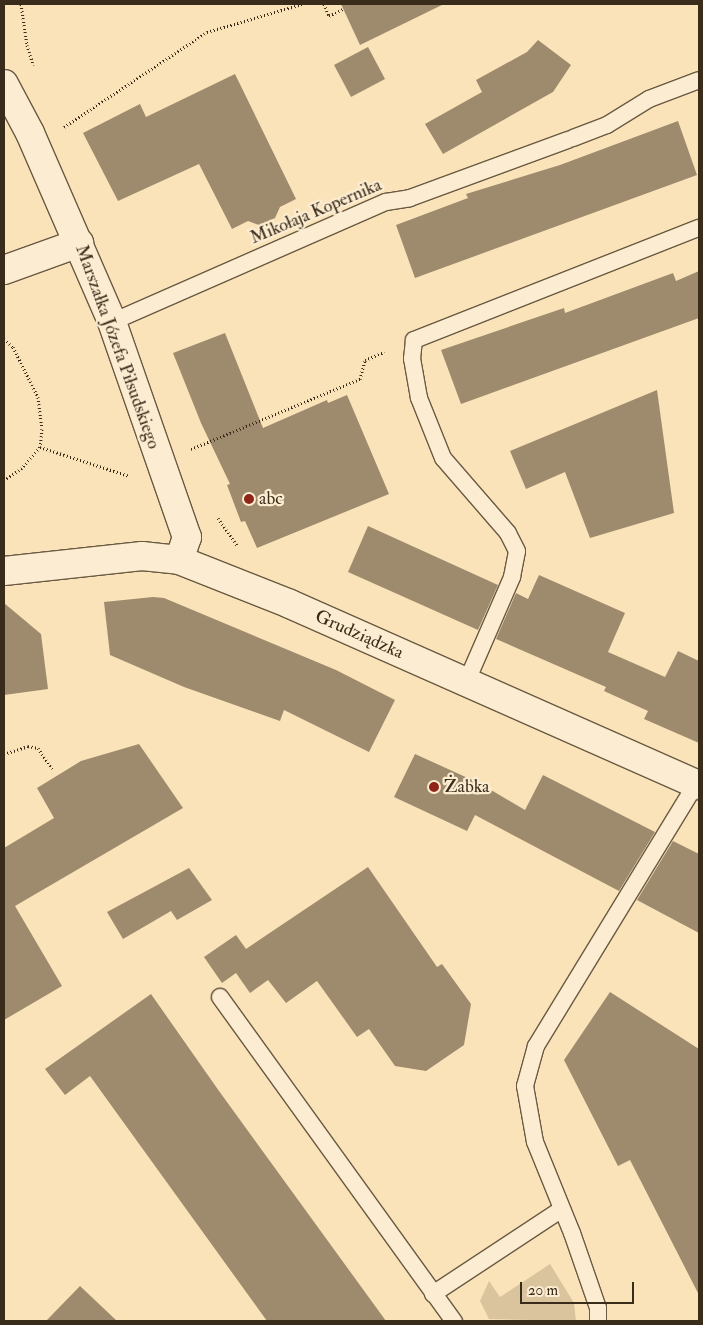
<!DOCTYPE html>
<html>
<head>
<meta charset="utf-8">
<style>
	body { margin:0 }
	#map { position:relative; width:703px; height:1325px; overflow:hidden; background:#fae3b9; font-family:"IM FELL Double Pica",serif }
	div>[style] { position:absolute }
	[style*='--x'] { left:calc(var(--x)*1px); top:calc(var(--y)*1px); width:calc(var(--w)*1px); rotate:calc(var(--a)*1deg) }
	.green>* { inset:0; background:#d9c49e }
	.building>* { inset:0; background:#9e8b6d }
	.path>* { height:3px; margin-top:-1.5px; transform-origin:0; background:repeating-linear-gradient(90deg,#3a2c1a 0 1px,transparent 0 3.5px) }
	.roads { filter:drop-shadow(1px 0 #6a5a42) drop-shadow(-1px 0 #6a5a42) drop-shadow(0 1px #6a5a42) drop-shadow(0 -1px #6a5a42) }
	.service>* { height:16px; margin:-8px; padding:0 8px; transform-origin:8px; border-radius:8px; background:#fcedd2 }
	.minor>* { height:28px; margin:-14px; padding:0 14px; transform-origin:14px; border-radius:14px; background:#fcedd2 }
	.tertiary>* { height:28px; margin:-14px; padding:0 14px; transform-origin:14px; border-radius:14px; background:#fcedd2 }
	.dots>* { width:14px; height:14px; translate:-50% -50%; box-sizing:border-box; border:2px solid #fcedd2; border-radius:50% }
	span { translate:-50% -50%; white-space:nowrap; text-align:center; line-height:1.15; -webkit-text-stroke:4.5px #fcedd2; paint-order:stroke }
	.street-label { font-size:18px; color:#3a2c1a }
	.poi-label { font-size:18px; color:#3a2c1a }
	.left { translate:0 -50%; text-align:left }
	.frame { position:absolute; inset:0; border:5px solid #3a2c1a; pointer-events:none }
	.scale { position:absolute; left:520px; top:1282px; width:114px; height:22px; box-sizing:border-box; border:2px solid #3a2c1a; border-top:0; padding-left:6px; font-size:15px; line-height:18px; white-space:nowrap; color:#3a2c1a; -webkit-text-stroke:4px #fcedd2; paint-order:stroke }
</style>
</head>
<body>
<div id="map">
	<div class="green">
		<div style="clip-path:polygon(550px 1264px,574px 1303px,576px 1321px,489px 1319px,480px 1301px,489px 1281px,500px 1297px)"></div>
	</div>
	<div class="building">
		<div style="clip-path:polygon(341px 4px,444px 4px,360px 45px)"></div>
		<div style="clip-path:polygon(538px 40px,571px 65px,553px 92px,443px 154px,425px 124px,482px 92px,476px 80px,527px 52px)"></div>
		<div style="clip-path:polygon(368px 47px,385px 79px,351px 97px,334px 65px)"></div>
		<div style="clip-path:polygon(235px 74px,296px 199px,280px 207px,275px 218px,259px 225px,248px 221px,232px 229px,199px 164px,118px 201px,83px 133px,140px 104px,146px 117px)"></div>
		<div style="clip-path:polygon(678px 121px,697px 175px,415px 278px,396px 225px,468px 198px,466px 194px,560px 165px)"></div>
		<div style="clip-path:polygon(699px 271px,699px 318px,461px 404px,441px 350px,564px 308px,565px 313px,673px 273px,676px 281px)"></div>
		<div style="clip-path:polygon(225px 333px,263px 428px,327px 400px,328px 403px,347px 395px,389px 494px,257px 548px,245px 521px,241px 522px,227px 485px,230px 484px,201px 423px,173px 353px)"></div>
		<div style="clip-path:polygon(657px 390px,674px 513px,590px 538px,565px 472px,526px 489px,510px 451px)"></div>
		<div style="clip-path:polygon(368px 526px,498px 585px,478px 630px,348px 572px)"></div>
		<div style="clip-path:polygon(539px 575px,625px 613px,608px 652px,665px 677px,678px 651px,699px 661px,699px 743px,644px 719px,648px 711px,604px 691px,606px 687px,496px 639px,516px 593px,528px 599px)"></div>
		<div style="clip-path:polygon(153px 597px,164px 598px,336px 670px,395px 700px,369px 752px,284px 710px,280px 721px,184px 687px,110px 655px,104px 602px)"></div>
		<div style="clip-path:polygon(4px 603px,41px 634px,48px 689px,4px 695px)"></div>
		<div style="clip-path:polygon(139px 744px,183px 808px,15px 906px,62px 986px,4px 1020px,4px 848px,54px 818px,37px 788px,81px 761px)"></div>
		<div style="clip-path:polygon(415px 754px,481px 784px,525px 810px,543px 775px,655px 832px,619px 891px,475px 815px,467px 831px,394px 797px)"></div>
		<div style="clip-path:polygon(673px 841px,699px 854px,699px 933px,637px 900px)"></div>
		<div style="clip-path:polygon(368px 867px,437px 967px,442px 964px,471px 1004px,464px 1045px,426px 1071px,395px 1066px,369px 1029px,357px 1037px,317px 981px,286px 1003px,268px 980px,250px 993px,236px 973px,222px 983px,204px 957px,236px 935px,246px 949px)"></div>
		<div style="clip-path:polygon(189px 868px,212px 900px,177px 920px,171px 911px,123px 939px,107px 912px)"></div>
		<div style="clip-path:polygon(610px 992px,699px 1049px,699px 1295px,630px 1160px,618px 1166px,564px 1060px)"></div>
		<div style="clip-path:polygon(151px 994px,219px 1091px,386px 1321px,267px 1321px,90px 1076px,65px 1095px,45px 1069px)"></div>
		<div style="clip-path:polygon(80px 1286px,117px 1321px,46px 1321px)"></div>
	</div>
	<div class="path">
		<div style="--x:21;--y:4;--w:41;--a:81.7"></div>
		<div style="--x:27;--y:45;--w:21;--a:73"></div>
		<div style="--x:324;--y:4;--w:13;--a:67"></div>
		<div style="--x:329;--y:16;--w:16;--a:-27"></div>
		<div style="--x:64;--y:127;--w:172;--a:-33.6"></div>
		<div style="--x:207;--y:32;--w:99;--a:-16.4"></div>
		<div style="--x:4;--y:339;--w:12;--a:42"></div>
		<div style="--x:13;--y:347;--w:56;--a:63.4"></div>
		<div style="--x:38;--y:397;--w:32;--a:83"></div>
		<div style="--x:42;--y:429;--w:18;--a:96"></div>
		<div style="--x:40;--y:447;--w:28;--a:131"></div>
		<div style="--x:22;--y:468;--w:22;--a:146"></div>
		<div style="--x:40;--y:447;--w:94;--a:18"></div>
		<div style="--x:191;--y:449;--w:183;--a:-22.5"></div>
		<div style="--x:360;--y:379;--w:20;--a:-75"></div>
		<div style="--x:365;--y:360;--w:21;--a:-23"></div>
		<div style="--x:218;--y:518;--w:33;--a:55"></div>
		<div style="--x:4;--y:754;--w:25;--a:-18"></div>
		<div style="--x:28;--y:746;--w:10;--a:11"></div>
		<div style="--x:38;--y:748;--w:25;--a:56"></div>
	</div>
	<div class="roads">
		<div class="service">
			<div style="--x:573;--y:138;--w:36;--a:-21"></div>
			<div style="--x:607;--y:125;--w:49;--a:-31.8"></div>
			<div style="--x:649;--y:99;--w:53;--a:-20.8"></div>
			<div style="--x:112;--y:322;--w:299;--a:-23.7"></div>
			<div style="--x:386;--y:202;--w:24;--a:-9"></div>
			<div style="--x:410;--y:198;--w:168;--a:-20.2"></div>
			<div style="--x:466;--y:683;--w:116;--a:-66.5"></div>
			<div style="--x:512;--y:577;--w:26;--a:-79"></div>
			<div style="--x:517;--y:551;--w:20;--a:-117"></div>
			<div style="--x:508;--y:533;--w:99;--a:-130.9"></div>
			<div style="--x:443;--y:458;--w:65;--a:-111.8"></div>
			<div style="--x:419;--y:398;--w:40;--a:-100"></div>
			<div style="--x:412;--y:359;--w:19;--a:-84"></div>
			<div style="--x:414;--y:340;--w:306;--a:-21.5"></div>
			<div style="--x:220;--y:997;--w:400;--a:54.2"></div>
			<div style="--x:433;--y:1294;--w:154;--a:-33.4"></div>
			<div style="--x:598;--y:1321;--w:13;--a:-90"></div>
			<div style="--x:598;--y:1308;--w:79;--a:-109.1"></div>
			<div style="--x:572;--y:1233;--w:98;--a:-112.1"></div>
			<div style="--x:535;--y:1142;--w:57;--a:-100.1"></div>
			<div style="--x:525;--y:1086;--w:41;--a:-74.6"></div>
			<div style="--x:536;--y:1046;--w:307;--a:-58.6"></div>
		</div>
		<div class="minor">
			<div style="--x:4;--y:84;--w:55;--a:62"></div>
			<div style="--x:30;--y:133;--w:206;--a:66.5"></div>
			<div style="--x:112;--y:322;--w:228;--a:70.8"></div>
			<div style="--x:187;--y:537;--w:24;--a:109"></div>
			<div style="--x:4;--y:270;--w:80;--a:-19.8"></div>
		</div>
		<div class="tertiary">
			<div style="--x:4;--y:571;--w:139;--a:-6.2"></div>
			<div style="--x:142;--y:556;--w:37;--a:6"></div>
			<div style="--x:179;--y:560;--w:119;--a:21.6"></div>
			<div style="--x:290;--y:604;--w:447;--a:23.9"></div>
		</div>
	</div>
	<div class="dots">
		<div style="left:249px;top:499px;background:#8f2418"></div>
		<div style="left:434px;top:787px;background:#8f2418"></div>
	</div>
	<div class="street-label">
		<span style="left:316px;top:212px;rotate:-23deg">Mikołaja Kopernika</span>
		<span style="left:117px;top:347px;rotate:70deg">Marszałka Józefa Piłsudskiego</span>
		<span style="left:359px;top:635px;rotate:24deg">Grudziądzka</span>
	</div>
	<div class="poi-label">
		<span class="left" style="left:259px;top:499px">abc</span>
		<span class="left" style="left:444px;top:787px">Żabka</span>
	</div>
	<div class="frame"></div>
	<div class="scale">20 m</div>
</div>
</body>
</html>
